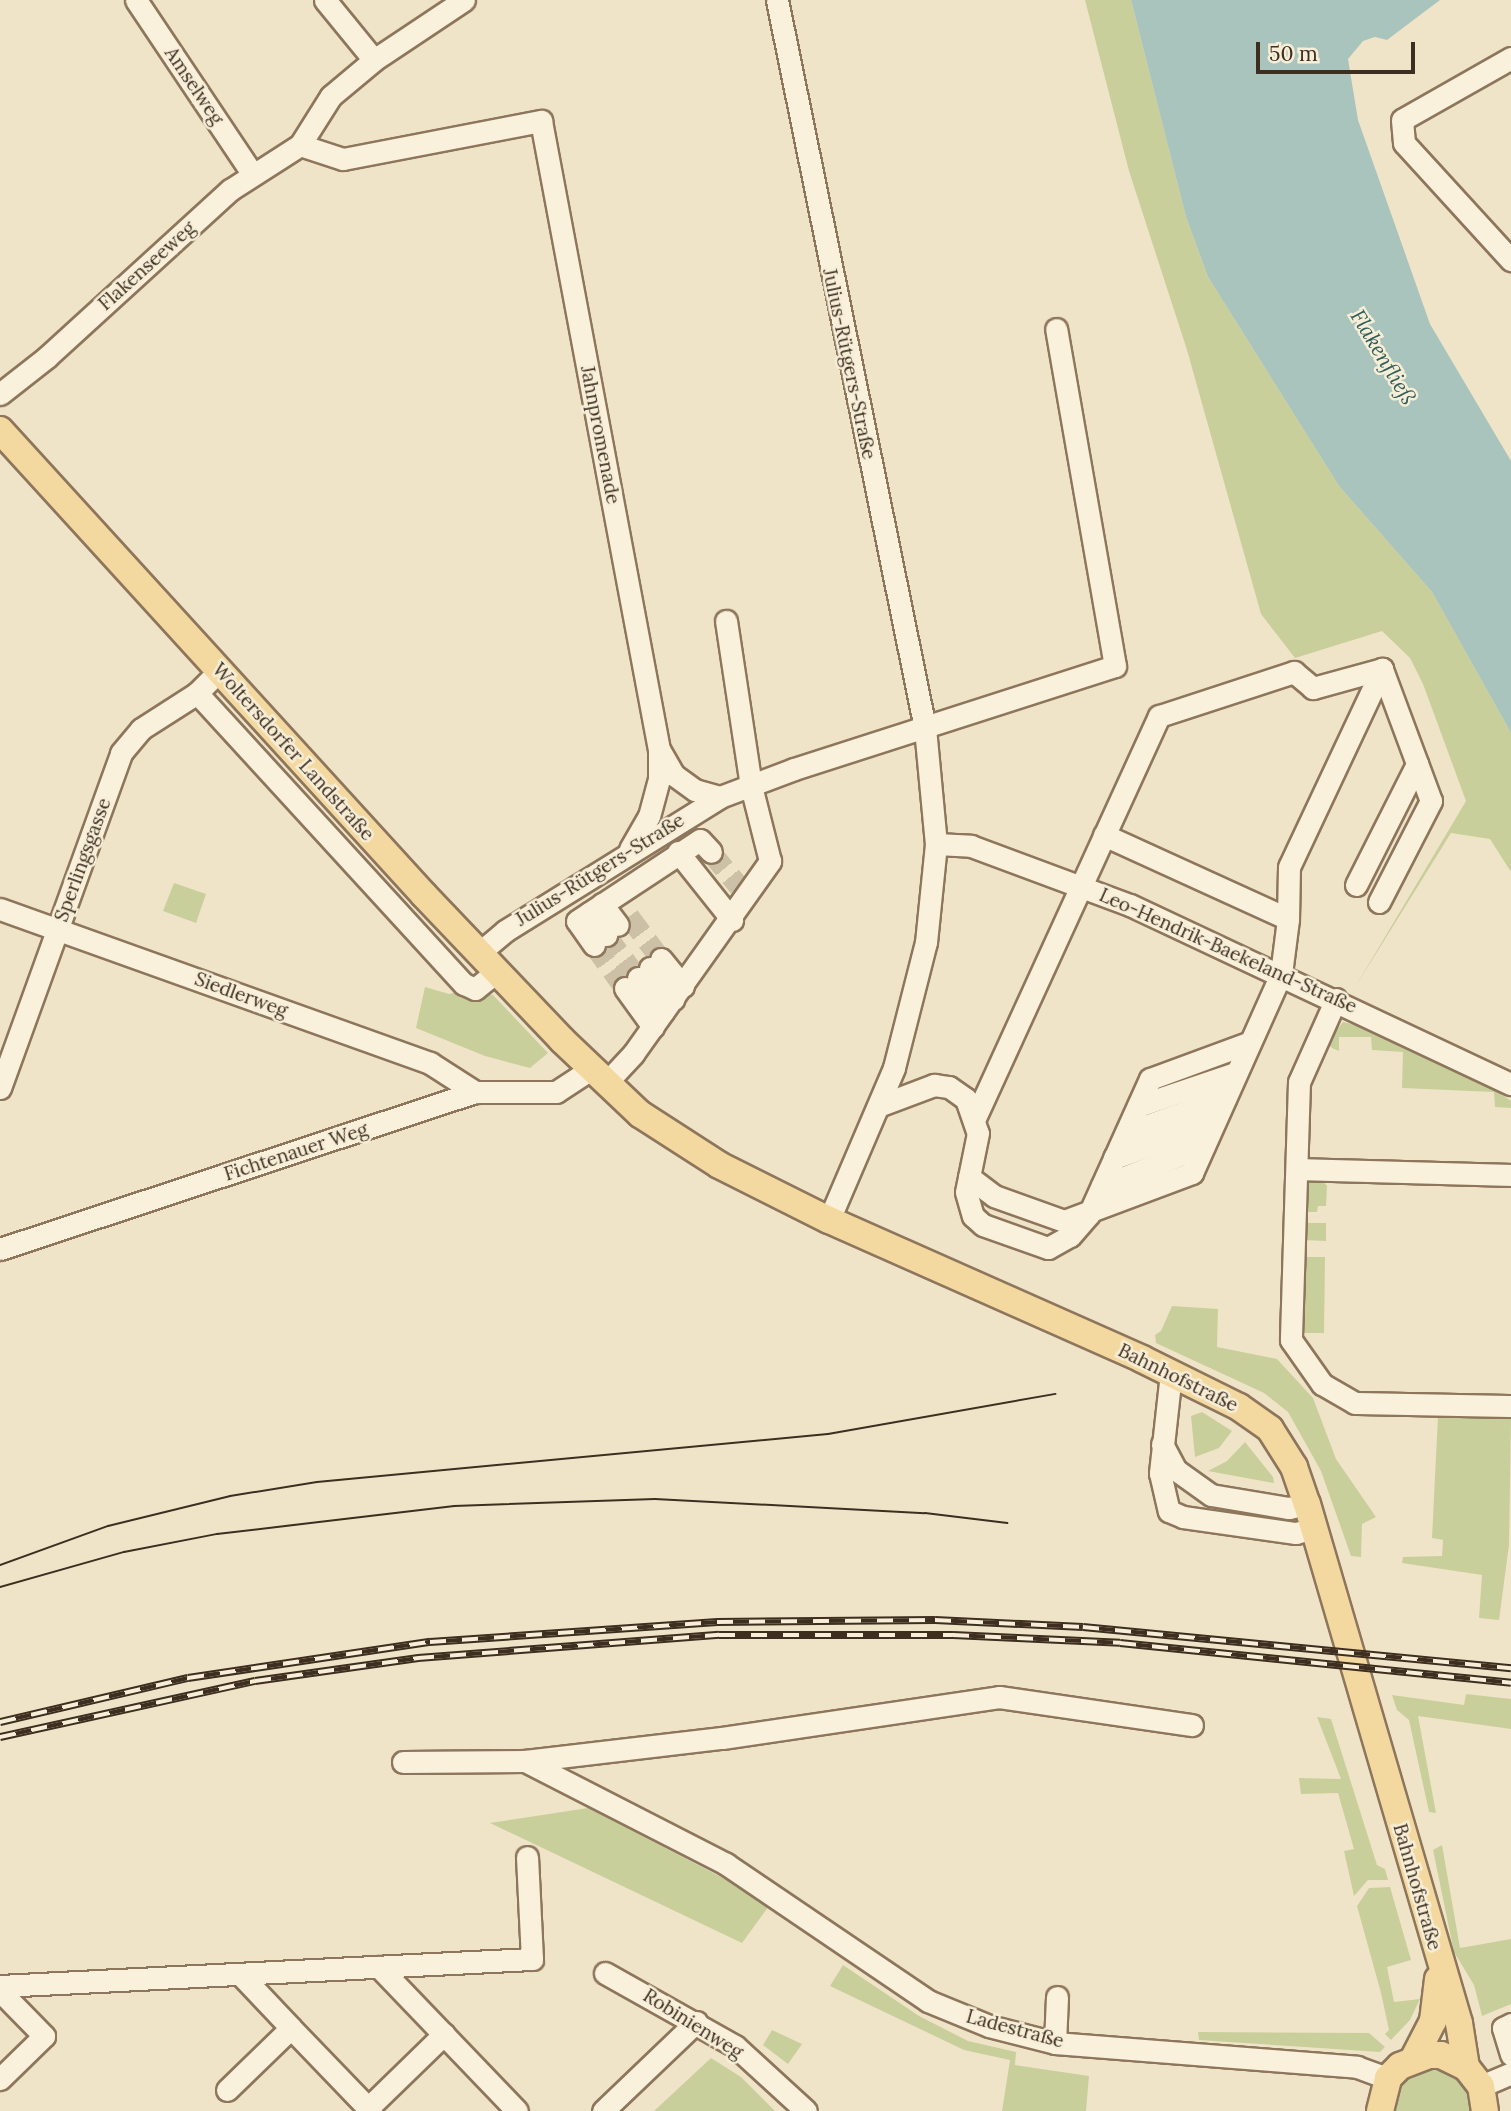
<!DOCTYPE html>
<html>
<head>
<meta charset="utf-8">
<style>
	body { margin:0 }
	#map { position:relative; width:1511px; height:2111px; overflow:hidden; background:#f0e4c8; font-family:Lora,serif }
	div>[style] { position:absolute }
	[style*='--x'] { left:calc(var(--x)*1px); top:calc(var(--y)*1px); width:calc(var(--w)*1px); rotate:calc(var(--a)*1deg) }
	.green>* { inset:0; background:#c9cf9b }
	.water>* { inset:0; background:#a9c4bc }
	.minor-tunnel>* { height:21px; margin-top:-10.5px; transform-origin:0; background:repeating-linear-gradient(90deg,#ccc0a6 0 21px,transparent 0 31px) }
	.roads { filter:drop-shadow(2px 0 #8d765c) drop-shadow(-2px 0 #8d765c) drop-shadow(0 2px #8d765c) drop-shadow(0 -2px #8d765c) }
	.minor>* { height:21px; margin:-10.5px; padding:0 10.5px; transform-origin:10.5px; border-radius:10.5px; background:#faf1dc }
	.major>* { height:26px; margin:-13px; padding:0 13px; transform-origin:13px; border-radius:13px; background:#f3d9a0 }
	.tram>* { height:2px; margin:-1px; padding:0 1px; transform-origin:1px; border-radius:1px; background:#3d2e20 }
	.rail>* { height:8px; margin-top:-4px; transform-origin:0; background:repeating-linear-gradient(90deg,#f7eed8 0 16px,#3d2e20 0 32px); box-sizing:border-box; border-block:2px solid #3d2e20 }
	span { translate:-50% -50%; white-space:nowrap; text-align:center; line-height:1.15; -webkit-text-stroke:5px #f7eed8; paint-order:stroke }
	.street-label { font-size:19px; color:#3d2e20 }
	.water-label { font-size:21px; color:#2f5d5a; font-style:italic }
	.scale { position:absolute; left:1256px; top:42px; width:159px; height:32px; box-sizing:border-box; border:4px solid #3d2e20; border-top:0; padding-left:9px; font-size:21px; line-height:24px; white-space:nowrap; color:#3d2e20; -webkit-text-stroke:5px #f7eed8; paint-order:stroke }
</style>
</head>
<body>
<div id="map">
	<div class="green">
		<div style="clip-path:polygon(1085px 0,1131px 0,1186px 217px,1208px 277px,1339px 486px,1432px 592px,1511px 733px,1511px 872px,1490px 839px,1451px 833px,1354px 989px,1466px 801px,1423px 684px,1410px 658px,1382px 631px,1295px 658px,1261px 614px,1187px 350px,1129px 171px)"></div>
		<div style="clip-path:polygon(174px 883px,206px 894px,196px 923px,163px 911px)"></div>
		<div style="clip-path:polygon(425px 987px,449px 994px,463px 991px,493px 995px,548px 1053px,530px 1068px,485px 1056px,416px 1028px)"></div>
		<div style="clip-path:polygon(1343px 1022px,1371px 1029px,1495px 1090px,1511px 1101px,1511px 1108px,1495px 1107px,1494px 1092px,1402px 1088px,1403px 1052px,1372px 1050px,1371px 1037px,1339px 1037px,1339px 1051px,1332px 1048px,1327px 1043px)"></div>
		<div style="clip-path:polygon(1311px 1179px,1322px 1180px,1327px 1186px,1326px 1206px,1318px 1206px,1317px 1212px,1303px 1212px,1306px 1183px)"></div>
		<div style="clip-path:polygon(1302px 1223px,1326px 1223px,1326px 1241px,1302px 1240px)"></div>
		<div style="clip-path:polygon(1302px 1257px,1325px 1257px,1324px 1333px,1300px 1333px)"></div>
		<div style="clip-path:polygon(1172px 1306px,1218px 1309px,1217px 1347px,1277px 1359px,1313px 1398px,1336px 1459px,1376px 1517px,1362px 1524px,1361px 1557px,1351px 1556px,1321px 1471px,1288px 1412px,1264px 1393px,1156px 1343px,1155px 1335px,1161px 1331px)"></div>
		<div style="clip-path:polygon(1202px 1412px,1232px 1431px,1219px 1448px,1195px 1457px,1191px 1416px)"></div>
		<div style="clip-path:polygon(1438px 1416px,1511px 1417px,1509px 1545px,1499px 1620px,1479px 1618px,1482px 1575px,1402px 1563px,1403px 1557px,1442px 1556px,1443px 1540px,1432px 1538px)"></div>
		<div style="clip-path:polygon(1245px 1442px,1273px 1477px,1274px 1483px,1208px 1471px,1227px 1461px)"></div>
		<div style="clip-path:polygon(1466px 1694px,1511px 1699px,1511px 1729px,1418px 1716px,1436px 1813px,1429px 1812px,1409px 1720px,1397px 1710px,1392px 1695px,1464px 1705px)"></div>
		<div style="clip-path:polygon(1317px 1717px,1331px 1719px,1377px 1865px,1385px 1869px,1388px 1880px,1368px 1880px,1354px 1896px,1344px 1851px,1354px 1849px,1338px 1793px,1301px 1794px,1299px 1778px,1341px 1779px)"></div>
		<div style="clip-path:polygon(588px 1808px,771px 1903px,742px 1943px,490px 1823px)"></div>
		<div style="clip-path:polygon(1442px 1845px,1460px 1948px,1511px 1939px,1511px 2004px,1482px 2016px,1474px 1985px,1454px 1952px,1433px 1850px)"></div>
		<div style="clip-path:polygon(1390px 1887px,1411px 1960px,1387px 1967px,1394px 2002px,1420px 1999px,1410px 2020px,1391px 2040px,1385px 2034px,1389px 2030px,1381px 1993px,1357px 1906px,1369px 1888px)"></div>
		<div style="clip-path:polygon(843px 1965px,919px 2016px,968px 2041px,1016px 2052px,1015px 2065px,1089px 2076px,1086px 2111px,1002px 2111px,1010px 2060px,964px 2050px,830px 1986px)"></div>
		<div style="clip-path:polygon(772px 2030px,802px 2044px,788px 2064px,763px 2045px)"></div>
		<div style="clip-path:polygon(1198px 2032px,1369px 2033px,1385px 2047px,1380px 2052px,1199px 2040px)"></div>
		<div style="clip-path:polygon(711px 2058px,741px 2077px,775px 2111px,654px 2111px)"></div>
		<div style="clip-path:polygon(1424px 2068px,1441px 2069px,1456px 2076px,1467px 2089px,1471px 2111px,1392px 2111px,1397px 2088px)"></div>
	</div>
	<div class="water">
		<div style="clip-path:polygon(1131px 0,1440px 0,1387px 40px,1375px 37px,1363px 41px,1348px 59px,1358px 120px,1430px 324px,1511px 461px,1511px 733px,1432px 592px,1339px 486px,1208px 277px,1186px 217px)"></div>
	</div>
	<div class="minor-tunnel">
		<div style="--x:711;--y:852;--w:44;--a:50.5"></div>
		<div style="--x:629;--y:916;--w:54;--a:53.3"></div>
		<div style="--x:606;--y:935;--w:54;--a:53.3"></div>
		<div style="--x:594;--y:945;--w:53;--a:54.2"></div>
	</div>
	<div class="roads">
		<div class="minor">
			<div style="--x:136;--y:0;--w:207;--a:56.2"></div>
			<div style="--x:325;--y:0;--w:77;--a:50.8"></div>
			<div style="--x:777;--y:0;--w:743;--a:78.51"></div>
			<div style="--x:925;--y:728;--w:117;--a:84.6"></div>
			<div style="--x:936;--y:844;--w:99;--a:95.8"></div>
			<div style="--x:926;--y:942;--w:130;--a:104.3"></div>
			<div style="--x:894;--y:1068;--w:165;--a:113.2"></div>
			<div style="--x:1511;--y:58;--w:125;--a:150.4"></div>
			<div style="--x:1402;--y:120;--w:23;--a:85"></div>
			<div style="--x:1404;--y:143;--w:159;--a:47.6"></div>
			<div style="--x:300;--y:145;--w:45;--a:18"></div>
			<div style="--x:343;--y:159;--w:202;--a:-10.9"></div>
			<div style="--x:541;--y:121;--w:640;--a:79.37"></div>
			<div style="--x:659;--y:750;--w:29;--a:90"></div>
			<div style="--x:659;--y:779;--w:38;--a:105"></div>
			<div style="--x:649;--y:816;--w:38;--a:120"></div>
			<div style="--x:0;--y:394;--w:60;--a:-38.2"></div>
			<div style="--x:47;--y:357;--w:248;--a:-42.4"></div>
			<div style="--x:230;--y:190;--w:83;--a:-32.7"></div>
			<div style="--x:300;--y:145;--w:58;--a:-57.7"></div>
			<div style="--x:331;--y:96;--w:56;--a:-39.9"></div>
			<div style="--x:374;--y:60;--w:108;--a:-33.7"></div>
			<div style="--x:197;--y:693;--w:395;--a:47.5"></div>
			<div style="--x:464;--y:984;--w:12;--a:24"></div>
			<div style="--x:475;--y:989;--w:27;--a:-39"></div>
			<div style="--x:660;--y:751;--w:28;--a:60"></div>
			<div style="--x:674;--y:775;--w:26;--a:36"></div>
			<div style="--x:695;--y:790;--w:26;--a:16"></div>
			<div style="--x:1104;--y:835;--w:202;--a:24.5"></div>
			<div style="--x:936;--y:844;--w:35;--a:3"></div>
			<div style="--x:971;--y:846;--w:170;--a:20.4"></div>
			<div style="--x:1130;--y:905;--w:421;--a:25.2"></div>
			<div style="--x:678;--y:852;--w:87;--a:51.5"></div>
			<div style="--x:1356;--y:885;--w:136;--a:-63.2"></div>
			<div style="--x:1379;--y:902;--w:114;--a:-62.8"></div>
			<div style="--x:1431;--y:801;--w:141;--a:-110.4"></div>
			<div style="--x:602;--y:904;--w:26;--a:53"></div>
			<div style="--x:0;--y:909;--w:457;--a:19.7"></div>
			<div style="--x:430;--y:1063;--w:54;--a:32.8"></div>
			<div style="--x:589;--y:913;--w:28;--a:52"></div>
			<div style="--x:594;--y:945;--w:29;--a:-125"></div>
			<div style="--x:577;--y:921;--w:147;--a:-33.4"></div>
			<div style="--x:700;--y:840;--w:16;--a:47"></div>
			<div style="--x:479;--y:953;--w:34;--a:-40"></div>
			<div style="--x:505;--y:931;--w:253;--a:-31.9"></div>
			<div style="--x:720;--y:797;--w:79;--a:-20.7"></div>
			<div style="--x:794;--y:769;--w:337;--a:-17.8"></div>
			<div style="--x:1115;--y:666;--w:342;--a:-99.9"></div>
			<div style="--x:661;--y:959;--w:35;--a:51"></div>
			<div style="--x:650;--y:968;--w:39;--a:53"></div>
			<div style="--x:638;--y:978;--w:42;--a:53.7"></div>
			<div style="--x:625;--y:988;--w:48;--a:54.3"></div>
			<div style="--x:1336;--y:999;--w:91;--a:114"></div>
			<div style="--x:1299;--y:1082;--w:258;--a:91.8"></div>
			<div style="--x:1291;--y:1340;--w:54;--a:54.8"></div>
			<div style="--x:1322;--y:1384;--w:38;--a:30"></div>
			<div style="--x:1355;--y:1403;--w:156;--a:1.1"></div>
			<div style="--x:606;--y:1083;--w:40;--a:-47"></div>
			<div style="--x:633;--y:1054;--w:237;--a:-54.6"></div>
			<div style="--x:770;--y:861;--w:77;--a:-104.2"></div>
			<div style="--x:751;--y:786;--w:167;--a:-98.6"></div>
			<div style="--x:0;--y:1088;--w:356;--a:-70.1"></div>
			<div style="--x:121;--y:753;--w:31;--a:-50"></div>
			<div style="--x:141;--y:729;--w:67;--a:-32.7"></div>
			<div style="--x:197;--y:693;--w:31;--a:-45"></div>
			<div style="--x:881;--y:1105;--w:57;--a:-20.7"></div>
			<div style="--x:934;--y:1085;--w:15;--a:8"></div>
			<div style="--x:949;--y:1087;--w:21;--a:35"></div>
			<div style="--x:966;--y:1099;--w:36;--a:71"></div>
			<div style="--x:978;--y:1133;--w:60;--a:101.5"></div>
			<div style="--x:966;--y:1192;--w:25;--a:74"></div>
			<div style="--x:973;--y:1216;--w:13;--a:42"></div>
			<div style="--x:983;--y:1225;--w:69;--a:19.5"></div>
			<div style="--x:1048;--y:1248;--w:25;--a:-29"></div>
			<div style="--x:1070;--y:1236;--w:29;--a:-49"></div>
			<div style="--x:1089;--y:1214;--w:148;--a:-65.7"></div>
			<div style="--x:1150;--y:1079;--w:104;--a:-20.2"></div>
			<div style="--x:1138;--y:1106;--w:102;--a:-18.8"></div>
			<div style="--x:1126;--y:1133;--w:106;--a:-19.8"></div>
			<div style="--x:1114;--y:1158;--w:106;--a:-19.8"></div>
			<div style="--x:1297;--y:1169;--w:214;--a:1.6"></div>
			<div style="--x:969;--y:1177;--w:31;--a:37"></div>
			<div style="--x:994;--y:1196;--w:74;--a:19.7"></div>
			<div style="--x:1064;--y:1221;--w:137;--a:-20.6"></div>
			<div style="--x:1192;--y:1173;--w:218;--a:-65.9"></div>
			<div style="--x:1281;--y:974;--w:55;--a:-82.7"></div>
			<div style="--x:1288;--y:919;--w:52;--a:-88.9"></div>
			<div style="--x:1289;--y:867;--w:219;--a:-64.8"></div>
			<div style="--x:1382;--y:669;--w:72;--a:164.6"></div>
			<div style="--x:1313;--y:688;--w:25;--a:-140"></div>
			<div style="--x:1294;--y:672;--w:142;--a:161.9"></div>
			<div style="--x:1159;--y:716;--w:441;--a:114.6"></div>
			<div style="--x:1102;--y:1186;--w:109;--a:-21.6"></div>
			<div style="--x:0;--y:1249;--w:500;--a:-18.29"></div>
			<div style="--x:475;--y:1092;--w:81;--a:0"></div>
			<div style="--x:556;--y:1092;--w:42;--a:-33.3"></div>
			<div style="--x:1171;--y:1373;--w:101;--a:96.3"></div>
			<div style="--x:1160;--y:1473;--w:39;--a:77"></div>
			<div style="--x:1169;--y:1511;--w:15;--a:23"></div>
			<div style="--x:1183;--y:1517;--w:114;--a:8.1"></div>
			<div style="--x:1296;--y:1533;--w:19;--a:-16"></div>
			<div style="--x:1162;--y:1444;--w:30;--a:62"></div>
			<div style="--x:1176;--y:1470;--w:43;--a:35.5"></div>
			<div style="--x:1211;--y:1495;--w:79;--a:9.5"></div>
			<div style="--x:1289;--y:1508;--w:18;--a:-13"></div>
			<div style="--x:525;--y:1761;--w:226;--a:27.1"></div>
			<div style="--x:726;--y:1864;--w:244;--a:34.1"></div>
			<div style="--x:928;--y:2001;--w:66;--a:22.3"></div>
			<div style="--x:989;--y:2026;--w:68;--a:14.4"></div>
			<div style="--x:1055;--y:2043;--w:303;--a:4.5"></div>
			<div style="--x:1357;--y:2067;--w:33;--a:20"></div>
			<div style="--x:403;--y:1762;--w:122;--a:-0.5"></div>
			<div style="--x:525;--y:1761;--w:198;--a:-6.7"></div>
			<div style="--x:722;--y:1738;--w:280;--a:-8.4"></div>
			<div style="--x:999;--y:1697;--w:195;--a:8.3"></div>
			<div style="--x:379;--y:1967;--w:199;--a:46.2"></div>
			<div style="--x:605;--y:1973;--w:149;--a:29.3"></div>
			<div style="--x:735;--y:2046;--w:96;--a:42.5"></div>
			<div style="--x:240;--y:1974;--w:74;--a:46.6"></div>
			<div style="--x:0;--y:1986;--w:533;--a:-2.91"></div>
			<div style="--x:532;--y:1959;--w:102;--a:-92.8"></div>
			<div style="--x:0;--y:1991;--w:63;--a:45.6"></div>
			<div style="--x:44;--y:2036;--w:62;--a:135.7"></div>
			<div style="--x:1511;--y:2024;--w:9;--a:153"></div>
			<div style="--x:1503;--y:2028;--w:28;--a:73"></div>
			<div style="--x:1055;--y:2043;--w:46;--a:-87.5"></div>
			<div style="--x:1481;--y:2086;--w:33;--a:-23"></div>
			<div style="--x:227;--y:2090;--w:89;--a:-44.1"></div>
			<div style="--x:291;--y:2028;--w:115;--a:46.1"></div>
			<div style="--x:368;--y:2108;--w:106;--a:-44.2"></div>
			<div style="--x:603;--y:2111;--w:129;--a:-43.7"></div>
		</div>
		<div class="major">
			<div style="--x:0;--y:430;--w:629;--a:47.64"></div>
			<div style="--x:424;--y:895;--w:200;--a:46.4"></div>
			<div style="--x:562;--y:1040;--w:108;--a:43.5"></div>
			<div style="--x:640;--y:1114;--w:94;--a:32.8"></div>
			<div style="--x:719;--y:1165;--w:123;--a:26.6"></div>
			<div style="--x:829;--y:1220;--w:342;--a:23.9"></div>
			<div style="--x:1142;--y:1359;--w:108;--a:26.3"></div>
			<div style="--x:1239;--y:1407;--w:38;--a:35"></div>
			<div style="--x:1270;--y:1429;--w:45;--a:57.7"></div>
			<div style="--x:1294;--y:1467;--w:39;--a:71"></div>
			<div style="--x:1307;--y:1504;--w:541;--a:73.68"></div>
			<div style="--x:1459;--y:2023;--w:45;--a:81"></div>
			<div style="--x:1414;--y:2058;--w:42;--a:-62.8"></div>
			<div style="--x:1433;--y:2021;--w:42;--a:-83.2"></div>
			<div style="--x:1380;--y:2111;--w:34;--a:-76"></div>
			<div style="--x:1388;--y:2078;--w:17;--a:-45"></div>
			<div style="--x:1400;--y:2066;--w:30;--a:-21"></div>
			<div style="--x:1428;--y:2055;--w:13;--a:0"></div>
			<div style="--x:1441;--y:2055;--w:28;--a:26"></div>
			<div style="--x:1466;--y:2067;--w:24;--a:52"></div>
			<div style="--x:1481;--y:2086;--w:25;--a:81"></div>
		</div>
	</div>
	<div class="tram">
		<div style="--x:0;--y:1565;--w:115;--a:-19.9"></div>
		<div style="--x:108;--y:1526;--w:126;--a:-13.8"></div>
		<div style="--x:230;--y:1496;--w:88;--a:-9.1"></div>
		<div style="--x:317;--y:1482;--w:513;--a:-5.37"></div>
		<div style="--x:828;--y:1434;--w:231;--a:-10"></div>
		<div style="--x:0;--y:1587;--w:129;--a:-15.8"></div>
		<div style="--x:124;--y:1552;--w:95;--a:-11"></div>
		<div style="--x:217;--y:1534;--w:239;--a:-6.7"></div>
		<div style="--x:454;--y:1506;--w:201;--a:-2"></div>
		<div style="--x:655;--y:1499;--w:270;--a:3"></div>
		<div style="--x:925;--y:1513;--w:83;--a:7"></div>
	</div>
	<div class="rail">
		<div style="--x:0;--y:1722;--w:193;--a:-13.2"></div>
		<div style="--x:188;--y:1678;--w:245;--a:-8.5"></div>
		<div style="--x:430;--y:1642;--w:288;--a:-4"></div>
		<div style="--x:717;--y:1622;--w:218;--a:-0.5"></div>
		<div style="--x:935;--y:1620;--w:148;--a:2.7"></div>
		<div style="--x:1083;--y:1627;--w:430;--a:5.5"></div>
		<div style="--x:0;--y:1737;--w:261;--a:-12.4"></div>
		<div style="--x:255;--y:1681;--w:165;--a:-8"></div>
		<div style="--x:418;--y:1658;--w:302;--a:-4.4"></div>
		<div style="--x:719;--y:1635;--w:234;--a:0"></div>
		<div style="--x:953;--y:1635;--w:167;--a:2.7"></div>
		<div style="--x:1120;--y:1643;--w:393;--a:5.8"></div>
	</div>
	<div class="street-label">
		<span style="left:194px;top:86px;rotate:56deg">Amselweg</span>
		<span style="left:147px;top:266px;rotate:-42deg">Flakenseeweg</span>
		<span style="left:849px;top:364px;rotate:78deg">Julius-Rütgers-Straße</span>
		<span style="left:600px;top:435px;rotate:79deg">Jahnpromenade</span>
		<span style="left:293px;top:752px;rotate:48deg">Woltersdorfer Landstraße</span>
		<span style="left:83px;top:860px;rotate:-70deg">Sperlingsgasse</span>
		<span style="left:600px;top:870px;rotate:-32deg">Julius-Rütgers-Straße</span>
		<span style="left:1228px;top:951px;rotate:24deg">Leo-Hendrik-Baekeland-Straße</span>
		<span style="left:241px;top:995px;rotate:20deg">Siedlerweg</span>
		<span style="left:296px;top:1152px;rotate:-18deg">Fichtenauer Weg</span>
		<span style="left:1178px;top:1378px;rotate:26deg">Bahnhofstraße</span>
		<span style="left:1417px;top:1887px;rotate:74deg">Bahnhofstraße</span>
		<span style="left:693px;top:2024px;rotate:32deg">Robinienweg</span>
		<span style="left:1015px;top:2029px;rotate:15deg">Ladestraße</span>
	</div>
	<div class="water-label">
		<span style="left:1383px;top:357px;rotate:59deg">Flakenfließ</span>
	</div>
	<div class="scale">50 m</div>
</div>
</body>
</html>
